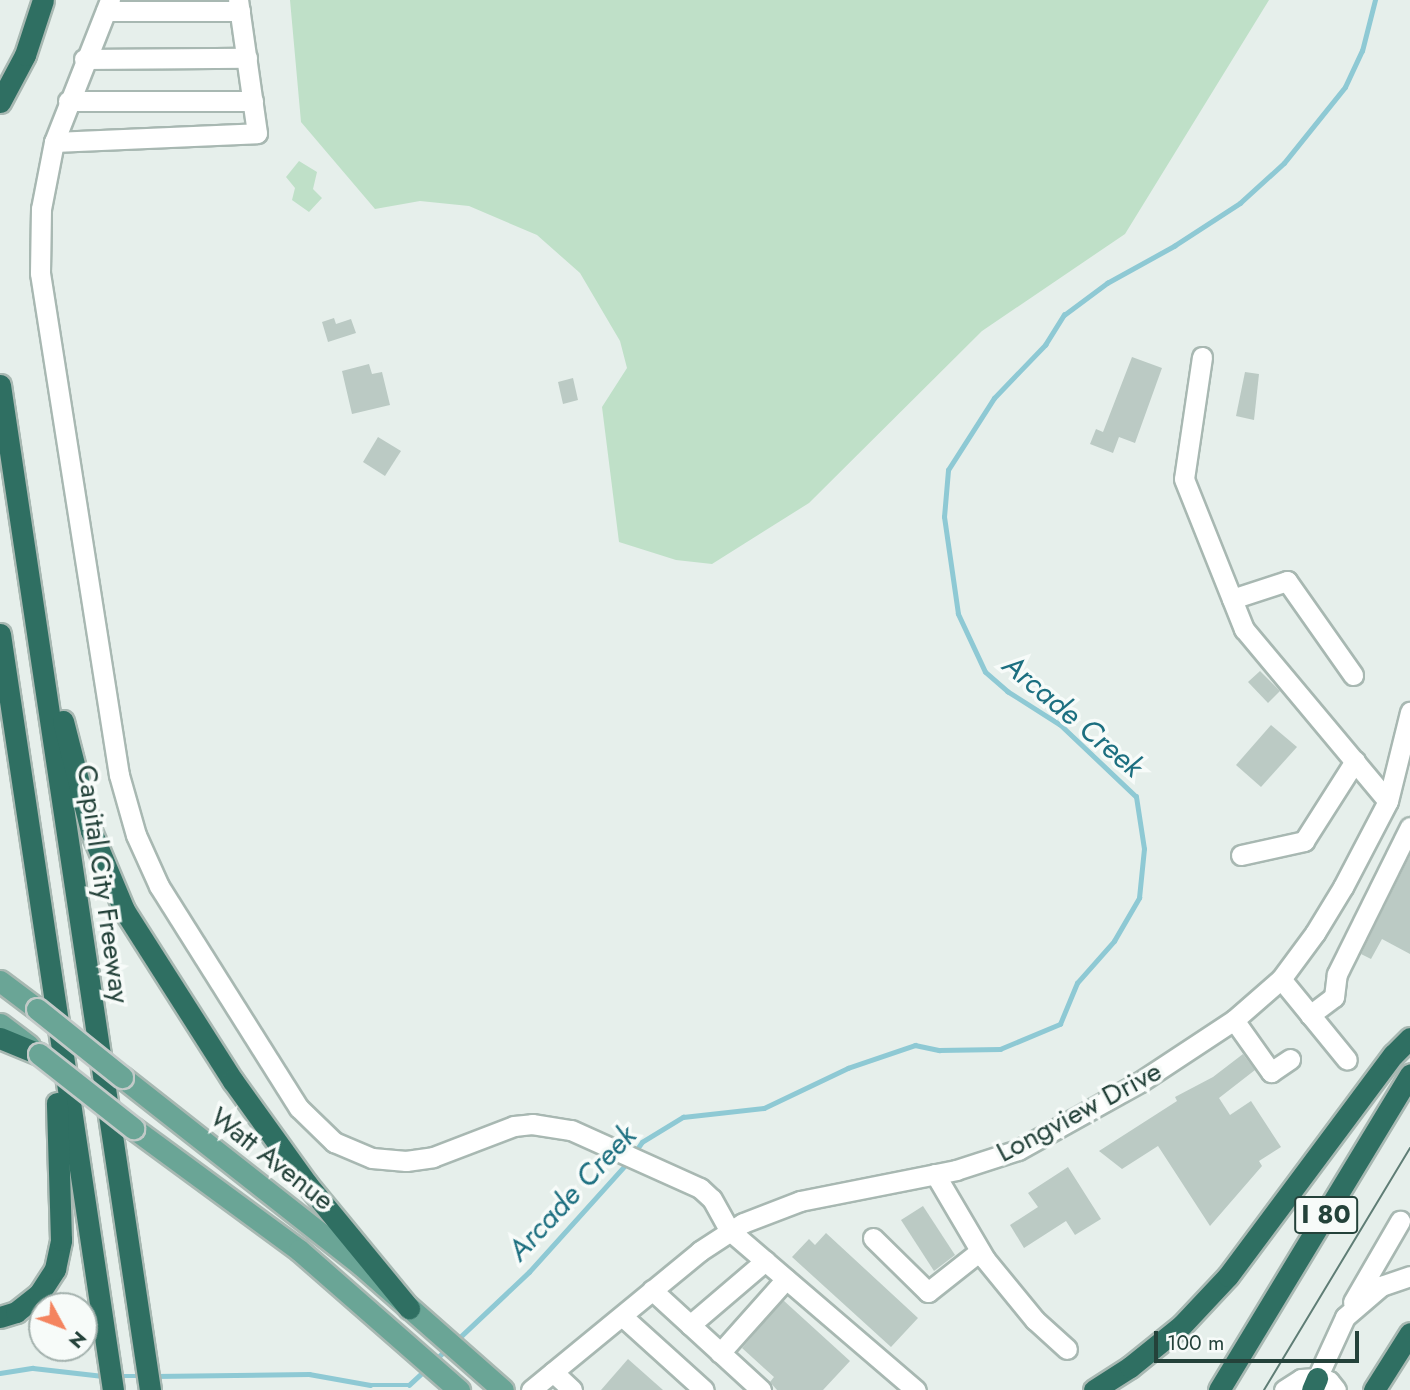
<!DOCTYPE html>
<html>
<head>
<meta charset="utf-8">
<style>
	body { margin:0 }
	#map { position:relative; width:1410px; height:1390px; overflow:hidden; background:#e6efeb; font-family:Jost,sans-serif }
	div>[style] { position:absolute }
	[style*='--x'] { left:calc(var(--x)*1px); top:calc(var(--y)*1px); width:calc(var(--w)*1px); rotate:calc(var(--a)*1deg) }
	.green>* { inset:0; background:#bfe0c8 }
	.stream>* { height:4.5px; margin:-2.25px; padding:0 2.25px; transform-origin:2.25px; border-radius:2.25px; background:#8ec9d4 }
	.building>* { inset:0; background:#bbcac4 }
	.roads { filter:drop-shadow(2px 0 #a8b8b2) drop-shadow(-2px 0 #a8b8b2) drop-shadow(0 2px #a8b8b2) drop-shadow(0 -2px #a8b8b2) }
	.minor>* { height:19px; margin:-9.5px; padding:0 9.5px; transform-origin:9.5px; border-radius:9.5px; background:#fff }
	.major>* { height:21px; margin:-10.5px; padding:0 10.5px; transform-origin:10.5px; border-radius:10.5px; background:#6aa596 }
	.highway>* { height:21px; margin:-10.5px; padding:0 10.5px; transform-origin:10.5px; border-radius:10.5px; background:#2f6f62 }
	.tram>* { height:2px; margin:-1px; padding:0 1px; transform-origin:1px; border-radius:1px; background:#5f7d75 }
	.bridges { filter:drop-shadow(2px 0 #c2cac8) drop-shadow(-2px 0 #c2cac8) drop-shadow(0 2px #c2cac8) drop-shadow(0 -2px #c2cac8) }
	.major-bridge>* { height:21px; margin:-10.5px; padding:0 10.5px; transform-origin:10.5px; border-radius:10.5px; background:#6aa596 }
	span { translate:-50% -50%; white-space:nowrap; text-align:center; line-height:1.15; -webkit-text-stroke:7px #f7fbf9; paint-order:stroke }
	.shield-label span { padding:2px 5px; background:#f7fbf9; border:2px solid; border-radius:5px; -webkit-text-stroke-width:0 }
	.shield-label { font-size:26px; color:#24423a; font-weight:700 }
	.street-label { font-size:28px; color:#24423a }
	.water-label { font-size:30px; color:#1c6f80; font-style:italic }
	.north { position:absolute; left:28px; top:1292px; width:70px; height:70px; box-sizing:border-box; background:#f7fbf9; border:2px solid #a3b1ad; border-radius:50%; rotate:131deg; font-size:19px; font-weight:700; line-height:28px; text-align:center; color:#24423a }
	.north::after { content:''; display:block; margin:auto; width:24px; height:32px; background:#f4845f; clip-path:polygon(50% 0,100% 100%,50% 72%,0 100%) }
	.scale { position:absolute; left:1154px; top:1331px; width:205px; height:32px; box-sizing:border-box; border:4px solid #24423a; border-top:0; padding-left:9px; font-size:21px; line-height:24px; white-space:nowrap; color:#24423a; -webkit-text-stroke:5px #f7fbf9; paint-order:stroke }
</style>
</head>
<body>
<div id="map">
	<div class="green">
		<div style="clip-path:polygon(290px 0,1269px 0,1125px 234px,982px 331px,809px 503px,712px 564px,676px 560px,619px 542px,602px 407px,627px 368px,620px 341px,580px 273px,537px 235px,469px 206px,420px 201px,375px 209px,301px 122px)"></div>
		<div style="clip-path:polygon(299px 161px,317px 172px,313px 189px,322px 198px,309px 212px,292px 200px,295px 188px,286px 177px)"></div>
	</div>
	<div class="stream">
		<div style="--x:635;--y:1152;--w:12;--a:-55"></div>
		<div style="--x:642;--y:1142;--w:48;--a:-31.4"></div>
		<div style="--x:683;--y:1117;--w:81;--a:-6.3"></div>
		<div style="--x:764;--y:1108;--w:93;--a:-25.5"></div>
		<div style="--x:848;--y:1068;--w:71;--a:-18.9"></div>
		<div style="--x:915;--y:1045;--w:25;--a:12"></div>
		<div style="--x:939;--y:1050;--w:61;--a:-0.9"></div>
		<div style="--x:1000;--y:1049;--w:65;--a:-22.6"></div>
		<div style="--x:1060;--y:1024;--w:44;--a:-67.5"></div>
		<div style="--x:1077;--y:983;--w:56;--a:-48.6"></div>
		<div style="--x:1114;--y:941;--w:50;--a:-59.8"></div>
		<div style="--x:1139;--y:898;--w:49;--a:-84.2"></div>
		<div style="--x:1144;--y:849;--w:53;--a:-98.7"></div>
		<div style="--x:1136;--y:797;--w:105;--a:-136.5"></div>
		<div style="--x:1060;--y:725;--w:62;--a:-147.6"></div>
		<div style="--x:1008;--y:692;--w:30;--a:-139"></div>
		<div style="--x:985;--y:672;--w:64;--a:-115"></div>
		<div style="--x:958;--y:614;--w:98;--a:-98.2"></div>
		<div style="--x:944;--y:517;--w:47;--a:-85.1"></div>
		<div style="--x:948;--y:470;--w:85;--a:-57.4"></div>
		<div style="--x:994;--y:398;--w:74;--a:-46.1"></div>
		<div style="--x:1045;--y:345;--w:36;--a:-58"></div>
		<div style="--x:1064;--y:315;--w:54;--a:-36.7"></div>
		<div style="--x:1107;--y:283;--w:77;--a:-28.9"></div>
		<div style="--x:1174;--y:246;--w:79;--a:-33.1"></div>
		<div style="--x:1240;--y:203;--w:59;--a:-42.3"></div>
		<div style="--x:1284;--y:163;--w:97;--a:-51.2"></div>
		<div style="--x:1345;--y:87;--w:40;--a:-65"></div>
		<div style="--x:1362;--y:51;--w:53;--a:-75.7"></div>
		<div style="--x:457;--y:1340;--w:99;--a:-43.4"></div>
		<div style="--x:529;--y:1272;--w:148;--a:-48"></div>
		<div style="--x:434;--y:1361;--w:19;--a:-43"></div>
		<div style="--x:0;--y:1373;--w:33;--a:-9"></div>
		<div style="--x:33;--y:1368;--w:70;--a:6.5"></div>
		<div style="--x:115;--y:1376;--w:27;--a:0"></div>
		<div style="--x:154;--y:1376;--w:155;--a:-0.7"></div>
		<div style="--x:309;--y:1374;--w:62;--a:10.2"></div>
		<div style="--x:370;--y:1385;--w:39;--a:0"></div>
		<div style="--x:409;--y:1385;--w:22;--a:-43"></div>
	</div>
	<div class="building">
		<div style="clip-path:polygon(334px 318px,336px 324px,351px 319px,356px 333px,328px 342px,322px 322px)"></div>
		<div style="clip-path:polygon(1132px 357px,1162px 368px,1135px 443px,1119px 437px,1113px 453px,1090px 444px,1096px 429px,1103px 432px)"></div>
		<div style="clip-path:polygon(369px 364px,372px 374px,382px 372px,390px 405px,352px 414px,342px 371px)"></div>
		<div style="clip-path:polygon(1245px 372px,1259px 374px,1254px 420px,1236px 416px)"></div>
		<div style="clip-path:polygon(573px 378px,578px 400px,563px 404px,558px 382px)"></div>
		<div style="clip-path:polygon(378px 437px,401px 451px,385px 476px,363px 462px)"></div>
		<div style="clip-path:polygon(1260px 671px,1280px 691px,1268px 703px,1248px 682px)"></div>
		<div style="clip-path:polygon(1271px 725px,1297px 747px,1261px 787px,1236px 765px)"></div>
		<div style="clip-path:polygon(1410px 855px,1410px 954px,1382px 939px,1371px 959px,1361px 954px)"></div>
		<div style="clip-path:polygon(1243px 1054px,1255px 1070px,1219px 1098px,1230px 1115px,1251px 1101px,1281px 1147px,1259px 1161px,1262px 1166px,1210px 1226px,1158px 1146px,1122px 1169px,1099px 1151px,1177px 1101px,1175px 1097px,1213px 1077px)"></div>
		<div style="clip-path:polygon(1068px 1167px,1101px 1219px,1075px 1235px,1066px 1221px,1024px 1248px,1010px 1225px,1038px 1207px,1028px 1193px)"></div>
		<div style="clip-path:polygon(923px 1206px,955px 1255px,934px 1271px,901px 1220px)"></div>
		<div style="clip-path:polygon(826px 1233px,918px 1318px,891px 1347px,792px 1257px,809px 1239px,815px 1245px)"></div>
		<div style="clip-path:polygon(783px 1300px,850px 1361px,823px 1390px,777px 1390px,770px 1382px,774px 1377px,742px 1348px)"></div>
		<div style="clip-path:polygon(628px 1359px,663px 1390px,601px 1390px)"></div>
	</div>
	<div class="roads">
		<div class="minor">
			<div style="--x:110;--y:0;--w:153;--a:111.5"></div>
			<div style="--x:54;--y:142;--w:68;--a:101"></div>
			<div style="--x:41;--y:209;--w:64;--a:90.9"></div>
			<div style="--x:40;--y:273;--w:508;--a:81.06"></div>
			<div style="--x:119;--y:775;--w:62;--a:74.2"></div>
			<div style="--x:136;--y:835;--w:56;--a:65.7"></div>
			<div style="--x:159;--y:886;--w:262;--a:57.8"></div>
			<div style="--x:299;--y:1108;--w:49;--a:44.2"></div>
			<div style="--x:334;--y:1142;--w:41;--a:22.8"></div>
			<div style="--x:372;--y:1158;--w:34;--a:5"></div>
			<div style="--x:406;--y:1161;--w:27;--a:-8"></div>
			<div style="--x:433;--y:1157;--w:87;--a:-20.9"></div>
			<div style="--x:514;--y:1126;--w:18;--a:-6"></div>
			<div style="--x:532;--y:1124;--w:39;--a:9"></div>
			<div style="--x:571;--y:1130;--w:141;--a:24.2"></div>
			<div style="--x:700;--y:1188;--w:16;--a:43"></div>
			<div style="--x:712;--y:1199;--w:35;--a:61"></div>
			<div style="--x:729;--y:1230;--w:246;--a:40.6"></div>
			<div style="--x:106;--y:11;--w:134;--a:0"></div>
			<div style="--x:84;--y:59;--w:163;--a:-0.4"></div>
			<div style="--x:68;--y:101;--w:185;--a:0"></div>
			<div style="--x:54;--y:142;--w:203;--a:-2.5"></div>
			<div style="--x:257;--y:133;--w:134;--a:-98.1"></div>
			<div style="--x:1202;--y:357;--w:123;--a:98.4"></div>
			<div style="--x:1184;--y:479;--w:162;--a:68.2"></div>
			<div style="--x:1244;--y:629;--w:224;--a:50.1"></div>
			<div style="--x:1232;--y:599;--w:58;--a:-18.1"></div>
			<div style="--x:1287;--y:581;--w:115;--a:54.9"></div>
			<div style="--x:1241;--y:855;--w:65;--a:-12.5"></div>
			<div style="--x:1304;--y:841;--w:95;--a:-57.5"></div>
			<div style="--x:1281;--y:979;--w:104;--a:50.8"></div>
			<div style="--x:1310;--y:1015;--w:30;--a:-37"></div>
			<div style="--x:1334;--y:997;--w:23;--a:-83"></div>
			<div style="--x:1337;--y:974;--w:164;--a:-63.6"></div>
			<div style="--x:1234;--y:1020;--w:64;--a:54.6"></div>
			<div style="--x:1271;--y:1072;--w:23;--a:-34"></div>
			<div style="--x:935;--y:1174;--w:99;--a:59.5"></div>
			<div style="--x:985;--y:1259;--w:79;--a:50.7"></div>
			<div style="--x:1035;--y:1320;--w:43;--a:42.2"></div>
			<div style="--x:873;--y:1238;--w:77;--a:44.5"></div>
			<div style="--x:928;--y:1292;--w:66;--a:-38.3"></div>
			<div style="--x:652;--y:1290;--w:148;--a:42.5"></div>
			<div style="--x:1353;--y:1302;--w:94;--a:-59.9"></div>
			<div style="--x:622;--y:1316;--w:110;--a:42.1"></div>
			<div style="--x:690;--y:1325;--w:99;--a:-40.5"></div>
			<div style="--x:720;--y:1353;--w:99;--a:-48.3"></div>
			<div style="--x:553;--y:1372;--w:26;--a:43"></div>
			<div style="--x:1317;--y:1378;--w:67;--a:-65.3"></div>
			<div style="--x:1345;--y:1317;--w:48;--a:-40.7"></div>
			<div style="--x:1381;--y:1286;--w:31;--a:-19"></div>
			<div style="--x:531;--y:1390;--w:219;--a:-39.4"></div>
			<div style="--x:700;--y:1251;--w:51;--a:-33.1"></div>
			<div style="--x:743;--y:1223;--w:61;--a:-21.1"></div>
			<div style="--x:800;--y:1201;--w:159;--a:-11.2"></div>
			<div style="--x:956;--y:1170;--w:65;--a:-17.9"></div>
			<div style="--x:1018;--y:1150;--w:140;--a:-29.1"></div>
			<div style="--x:1140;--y:1082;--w:113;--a:-33.4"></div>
			<div style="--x:1234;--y:1020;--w:62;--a:-41.1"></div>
			<div style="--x:1281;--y:979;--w:57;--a:-53.5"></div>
			<div style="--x:1315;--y:933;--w:54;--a:-58.7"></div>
			<div style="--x:1343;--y:887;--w:97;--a:-62.4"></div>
			<div style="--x:1388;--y:801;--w:92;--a:-76.1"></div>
			<div style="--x:1284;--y:1390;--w:20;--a:-33"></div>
			<div style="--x:1301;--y:1379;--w:16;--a:-4"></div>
			<div style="--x:1317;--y:1378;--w:12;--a:14"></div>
			<div style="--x:1329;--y:1381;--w:11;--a:52"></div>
		</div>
		<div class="major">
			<div style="--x:0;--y:981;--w:46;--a:37.1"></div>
			<div style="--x:0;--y:1024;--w:36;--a:37"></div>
			<div style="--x:122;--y:1077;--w:304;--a:38.2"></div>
			<div style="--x:361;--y:1265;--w:189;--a:41.4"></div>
			<div style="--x:133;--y:1128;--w:206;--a:36.3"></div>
			<div style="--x:299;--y:1250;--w:213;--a:41.2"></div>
		</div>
		<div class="highway">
			<div style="--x:0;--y:102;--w:53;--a:-62"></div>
			<div style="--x:25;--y:55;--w:58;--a:-71.9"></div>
			<div style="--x:0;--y:385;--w:1016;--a:81.51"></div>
			<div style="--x:0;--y:634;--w:764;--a:81.5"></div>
			<div style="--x:63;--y:721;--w:114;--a:75.7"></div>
			<div style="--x:91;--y:831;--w:86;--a:67.3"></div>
			<div style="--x:124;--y:910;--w:203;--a:57.5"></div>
			<div style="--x:233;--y:1081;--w:127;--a:54.3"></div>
			<div style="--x:307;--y:1184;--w:161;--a:50.6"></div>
			<div style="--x:0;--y:1038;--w:42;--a:22.3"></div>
			<div style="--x:0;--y:1317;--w:17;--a:-17"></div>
			<div style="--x:16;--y:1312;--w:29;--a:-38"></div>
			<div style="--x:39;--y:1294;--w:30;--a:-57"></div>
			<div style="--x:55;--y:1269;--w:30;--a:-78"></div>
			<div style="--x:61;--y:1240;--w:137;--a:-91.7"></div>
			<div style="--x:1094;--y:1390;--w:43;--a:-32.6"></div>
			<div style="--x:1130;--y:1367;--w:67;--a:-38.9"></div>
			<div style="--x:1182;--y:1325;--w:67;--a:-46.8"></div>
			<div style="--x:1228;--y:1276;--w:276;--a:-53.3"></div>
			<div style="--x:1393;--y:1055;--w:24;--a:-45"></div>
			<div style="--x:1219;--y:1390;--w:369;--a:-58.8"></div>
			<div style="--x:1312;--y:1390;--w:13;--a:-67"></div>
			<div style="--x:1374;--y:1390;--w:67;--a:-57.7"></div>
		</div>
	</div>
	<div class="tram">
		<div style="--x:1264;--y:1390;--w:283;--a:-58.9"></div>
	</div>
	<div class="bridges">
		<div class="major-bridge">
			<div style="--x:37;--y:1009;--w:109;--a:38.7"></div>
			<div style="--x:39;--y:1054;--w:120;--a:38.2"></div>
		</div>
	</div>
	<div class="shield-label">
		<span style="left:1326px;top:1215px">I 80</span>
	</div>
	<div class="street-label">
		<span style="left:103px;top:884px;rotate:82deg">Capital City Freeway</span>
		<span style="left:1079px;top:1112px;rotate:-28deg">Longview Drive</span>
		<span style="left:272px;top:1159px;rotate:38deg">Watt Avenue</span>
	</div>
	<div class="water-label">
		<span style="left:1073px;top:716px;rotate:40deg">Arcade Creek</span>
		<span style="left:572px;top:1193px;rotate:-47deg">Arcade Creek</span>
	</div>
	<div class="north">N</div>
	<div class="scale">100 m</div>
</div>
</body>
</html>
